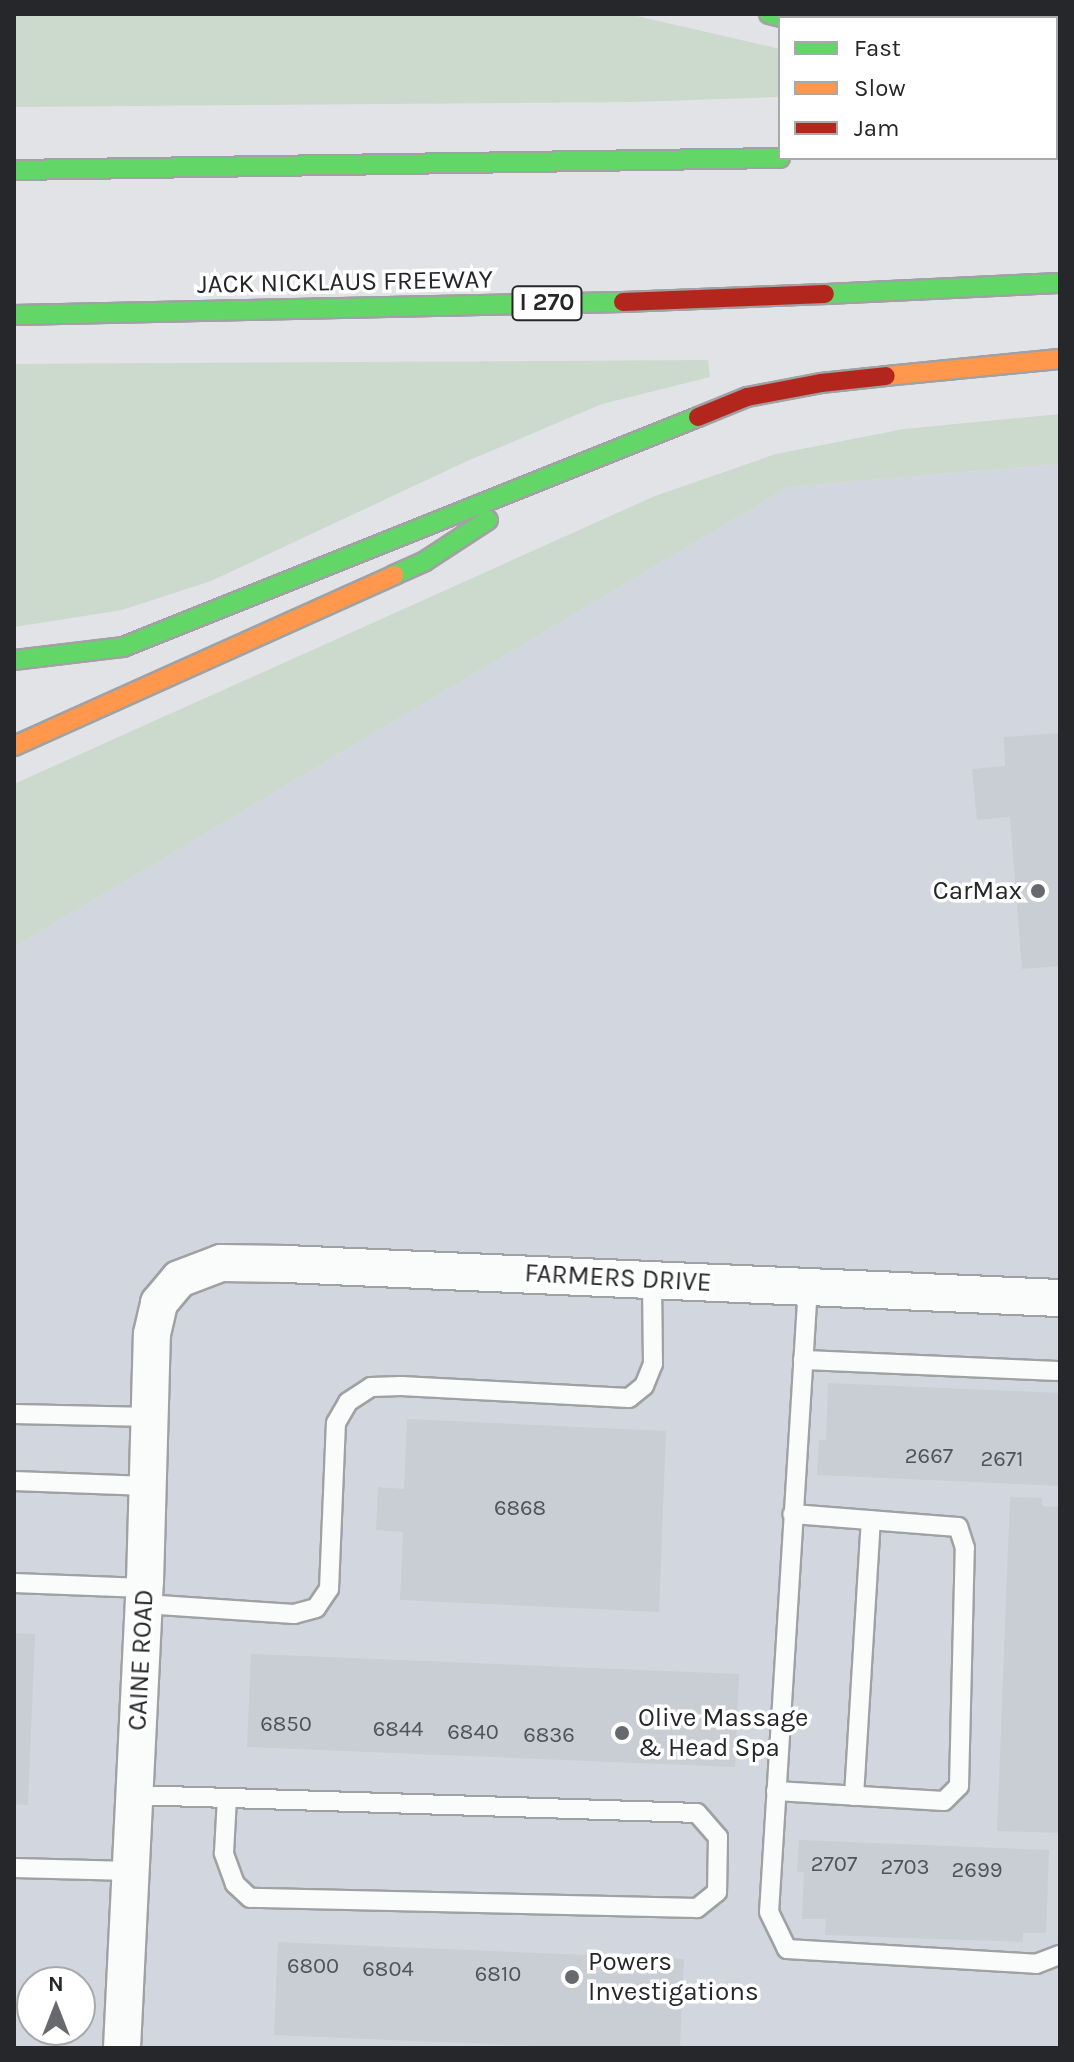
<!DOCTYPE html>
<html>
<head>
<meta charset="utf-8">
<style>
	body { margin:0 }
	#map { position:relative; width:1074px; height:2062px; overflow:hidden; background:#e1e3e6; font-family:Karla,sans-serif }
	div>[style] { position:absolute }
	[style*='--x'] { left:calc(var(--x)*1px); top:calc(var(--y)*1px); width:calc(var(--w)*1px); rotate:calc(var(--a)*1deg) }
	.built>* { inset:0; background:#d2d7df }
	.green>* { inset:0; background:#ccd9cd }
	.building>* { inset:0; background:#c9cdd4 }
	.roads { filter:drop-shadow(2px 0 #a0a1a3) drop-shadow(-2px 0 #a0a1a3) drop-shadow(0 2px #a0a1a3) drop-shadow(0 -2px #a0a1a3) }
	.lane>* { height:18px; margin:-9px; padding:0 9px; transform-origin:9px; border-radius:9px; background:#fafbfb }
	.street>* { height:36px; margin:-18px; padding:0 18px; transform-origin:18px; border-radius:18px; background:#fafbfb }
	.fast>* { height:18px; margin:-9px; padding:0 9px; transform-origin:9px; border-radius:9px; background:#63d668 }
	.slow>* { height:18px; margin:-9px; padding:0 9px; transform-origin:9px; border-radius:9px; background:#ff974d }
	.jam>* { height:18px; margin:-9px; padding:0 9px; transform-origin:9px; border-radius:9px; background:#b3261e }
	.dots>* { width:22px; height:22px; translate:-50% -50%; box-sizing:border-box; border:4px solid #fff; border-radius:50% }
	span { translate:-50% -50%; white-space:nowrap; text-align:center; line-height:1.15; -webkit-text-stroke:7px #fff; paint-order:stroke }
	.number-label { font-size:22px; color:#515357 }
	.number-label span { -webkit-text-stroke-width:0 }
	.shield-label span { padding:2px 6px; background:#fff; border:2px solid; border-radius:6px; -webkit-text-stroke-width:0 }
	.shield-label { font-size:24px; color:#26272a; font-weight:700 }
	.street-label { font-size:26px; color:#26272a }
	.poi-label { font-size:26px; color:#26272a }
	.right { translate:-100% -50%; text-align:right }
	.left { translate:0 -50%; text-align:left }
	.frame { position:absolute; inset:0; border:16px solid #26272a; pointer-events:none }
	.legend { position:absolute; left:778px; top:16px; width:280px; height:144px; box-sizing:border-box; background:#fff; border:2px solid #a8a9aa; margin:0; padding:10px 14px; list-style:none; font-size:24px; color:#26272a }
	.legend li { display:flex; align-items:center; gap:16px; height:40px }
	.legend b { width:40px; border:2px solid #a8a9aa }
	.north { position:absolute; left:16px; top:1966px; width:80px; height:80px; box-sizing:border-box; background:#fff; border:2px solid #a8a9aa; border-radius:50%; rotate:0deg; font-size:22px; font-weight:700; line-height:32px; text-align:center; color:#26272a }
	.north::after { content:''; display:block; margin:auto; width:28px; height:36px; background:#67696c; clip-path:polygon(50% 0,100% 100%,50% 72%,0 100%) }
</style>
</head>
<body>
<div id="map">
	<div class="built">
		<div style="clip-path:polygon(evenodd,1060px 464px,1060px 2048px,14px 2048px,14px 947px,788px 487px,1060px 464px,32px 1982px,80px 1982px,80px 2030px,32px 2030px,32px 1982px)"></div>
	</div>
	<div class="green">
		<div style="clip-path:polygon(14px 14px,628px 14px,780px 49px,780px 97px,632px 102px,14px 107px)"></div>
		<div style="clip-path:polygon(708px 360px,710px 377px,602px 404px,465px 462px,211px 581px,122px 610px,14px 627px,14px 364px)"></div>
		<div style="clip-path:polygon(1060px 414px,1060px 464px,788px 487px,14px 947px,14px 784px,655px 496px,776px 454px,904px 429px)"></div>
	</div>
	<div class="building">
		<div style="clip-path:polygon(1060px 733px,1060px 966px,1022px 969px,1010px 817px,977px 820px,972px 769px,1005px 766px,1004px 737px)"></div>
		<div style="clip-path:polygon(828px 1383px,1060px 1393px,1060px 1486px,817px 1475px,819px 1440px,826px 1440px)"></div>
		<div style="clip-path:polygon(407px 1419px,666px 1431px,659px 1612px,400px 1600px,403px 1532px,376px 1530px,378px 1487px,404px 1489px)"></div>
		<div style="clip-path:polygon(1010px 1497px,1042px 1498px,1042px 1506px,1060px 1507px,1060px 1833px,997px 1831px)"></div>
		<div style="clip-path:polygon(14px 1633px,35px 1634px,28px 1805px,14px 1804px)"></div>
		<div style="clip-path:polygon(251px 1654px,739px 1674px,735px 1767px,247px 1747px)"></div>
		<div style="clip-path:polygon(799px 1840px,1049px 1850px,1046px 1933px,1023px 1933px,1023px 1942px,825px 1935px,826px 1919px,802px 1919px,804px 1872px,797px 1872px)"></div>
		<div style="clip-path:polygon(278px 1942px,684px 1959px,680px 2048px,583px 2048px,274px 2035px)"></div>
	</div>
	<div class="roads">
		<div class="lane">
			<div style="--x:808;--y:1286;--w:627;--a:93.56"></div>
			<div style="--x:769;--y:1912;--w:41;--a:64.1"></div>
			<div style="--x:787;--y:1949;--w:249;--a:3.4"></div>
			<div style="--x:1036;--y:1964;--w:26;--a:-21"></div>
			<div style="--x:803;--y:1360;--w:257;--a:2.5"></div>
			<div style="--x:14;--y:1414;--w:136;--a:1.3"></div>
			<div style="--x:14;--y:1481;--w:134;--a:2.1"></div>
			<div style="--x:14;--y:1583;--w:130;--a:2.2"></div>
			<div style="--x:144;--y:1604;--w:150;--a:3.8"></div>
			<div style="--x:294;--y:1614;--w:23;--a:-15"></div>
			<div style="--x:316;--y:1608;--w:23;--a:-56"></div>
			<div style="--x:329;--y:1589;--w:166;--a:-87.6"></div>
			<div style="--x:336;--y:1423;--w:24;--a:-60"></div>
			<div style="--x:348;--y:1402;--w:27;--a:-33"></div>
			<div style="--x:371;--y:1387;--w:30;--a:-2"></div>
			<div style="--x:401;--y:1386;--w:228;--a:3"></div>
			<div style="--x:629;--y:1398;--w:19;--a:-39"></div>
			<div style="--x:644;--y:1386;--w:24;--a:-68"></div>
			<div style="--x:653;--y:1364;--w:85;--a:-90.7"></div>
			<div style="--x:776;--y:1791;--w:168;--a:3.4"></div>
			<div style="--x:944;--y:1801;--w:21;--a:-45"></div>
			<div style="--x:959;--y:1786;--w:238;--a:-88.6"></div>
			<div style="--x:965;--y:1548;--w:22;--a:-108"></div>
			<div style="--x:958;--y:1527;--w:166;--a:-175.5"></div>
			<div style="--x:135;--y:1795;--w:562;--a:1.83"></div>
			<div style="--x:697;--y:1813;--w:32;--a:49"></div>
			<div style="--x:718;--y:1837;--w:55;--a:91"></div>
			<div style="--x:717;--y:1892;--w:26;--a:141"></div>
			<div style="--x:697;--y:1908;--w:447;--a:-178.7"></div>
			<div style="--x:250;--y:1898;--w:21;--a:-137"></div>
			<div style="--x:235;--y:1884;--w:33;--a:-110"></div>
			<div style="--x:224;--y:1853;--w:55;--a:-86.9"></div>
			<div style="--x:854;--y:1796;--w:276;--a:-86.5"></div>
			<div style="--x:14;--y:1868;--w:117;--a:1.5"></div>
		</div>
		<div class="street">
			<div style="--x:122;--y:2048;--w:467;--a:-87.2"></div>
			<div style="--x:145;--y:1582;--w:248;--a:-88.4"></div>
			<div style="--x:152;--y:1334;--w:32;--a:-77"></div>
			<div style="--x:159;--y:1303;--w:31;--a:-50"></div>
			<div style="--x:179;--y:1279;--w:45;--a:-20.9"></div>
			<div style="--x:221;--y:1263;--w:65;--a:0.9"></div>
			<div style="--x:286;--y:1264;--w:775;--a:2.52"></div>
		</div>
		<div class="fast">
			<div style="--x:769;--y:14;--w:16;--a:14"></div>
			<div style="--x:1056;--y:59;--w:4;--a:0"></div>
			<div style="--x:14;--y:170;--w:766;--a:-0.9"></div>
			<div style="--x:825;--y:294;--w:235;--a:-2.7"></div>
			<div style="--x:14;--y:315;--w:609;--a:-1.22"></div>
			<div style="--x:394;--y:575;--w:34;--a:-24"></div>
			<div style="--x:425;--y:561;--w:75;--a:-33.1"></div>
			<div style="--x:14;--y:660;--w:110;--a:-6.8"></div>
			<div style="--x:123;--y:647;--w:619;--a:-21.8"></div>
		</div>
		<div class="slow">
			<div style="--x:1056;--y:145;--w:4;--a:0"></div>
			<div style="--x:886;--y:376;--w:175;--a:-5.6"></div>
			<div style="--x:14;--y:746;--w:417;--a:-24.2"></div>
		</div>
		<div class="jam">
			<div style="--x:623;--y:302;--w:202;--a:-2.3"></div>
			<div style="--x:698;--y:417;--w:53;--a:-22.2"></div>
			<div style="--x:747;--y:397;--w:75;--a:-10.7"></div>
			<div style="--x:821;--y:383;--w:65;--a:-6.1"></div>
		</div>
	</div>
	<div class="dots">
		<div style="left:1038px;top:891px;background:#67696c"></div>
		<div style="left:622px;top:1733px;background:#67696c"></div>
		<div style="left:572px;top:1977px;background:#67696c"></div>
	</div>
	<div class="number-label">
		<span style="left:929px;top:1457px">2667</span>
		<span style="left:1002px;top:1460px">2671</span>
		<span style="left:520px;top:1509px">6868</span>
		<span style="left:286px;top:1725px">6850</span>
		<span style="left:398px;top:1730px">6844</span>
		<span style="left:473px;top:1733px">6840</span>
		<span style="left:549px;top:1736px">6836</span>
		<span style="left:834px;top:1865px">2707</span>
		<span style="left:905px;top:1868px">2703</span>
		<span style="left:977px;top:1871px">2699</span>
		<span style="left:313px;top:1967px">6800</span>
		<span style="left:388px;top:1970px">6804</span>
		<span style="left:498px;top:1975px">6810</span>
	</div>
	<div class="shield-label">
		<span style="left:547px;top:303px">I 270</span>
	</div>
	<div class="street-label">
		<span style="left:345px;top:282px;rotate:-1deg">JACK NICKLAUS FREEWAY</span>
		<span style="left:618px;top:1278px;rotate:3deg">FARMERS DRIVE</span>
		<span style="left:141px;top:1660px;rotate:-87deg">CAINE ROAD</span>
	</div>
	<div class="poi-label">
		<span class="right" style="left:1022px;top:891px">CarMax</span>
		<span class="left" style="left:638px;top:1733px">Olive Massage<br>&amp; Head Spa</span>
		<span class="left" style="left:588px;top:1977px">Powers<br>Investigations</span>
	</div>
	<div class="frame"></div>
	<ul class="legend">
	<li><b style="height:10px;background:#63d668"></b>Fast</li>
	<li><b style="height:10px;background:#ff974d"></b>Slow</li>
	<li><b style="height:10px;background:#b3261e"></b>Jam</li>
	</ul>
	<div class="north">N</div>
</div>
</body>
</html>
